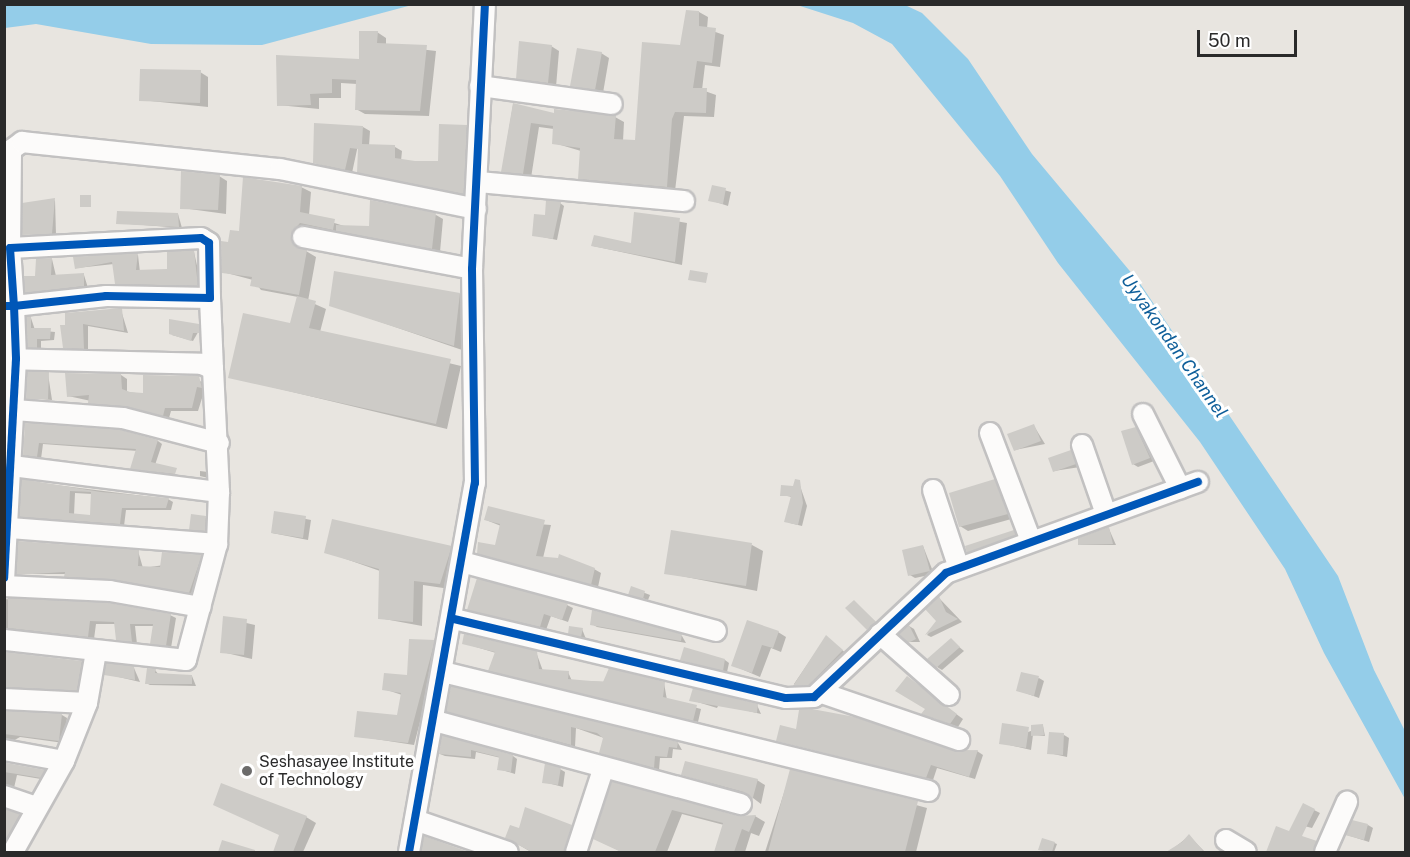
<!DOCTYPE html>
<html>
<head>
<meta charset="utf-8">
<style>
	body { margin:0 }
	#map { position:relative; width:1410px; height:857px; overflow:hidden; background:#e8e5e0; font-family:"Public Sans",sans-serif }
	div>[style] { position:absolute }
	[style*='--x'] { left:calc(var(--x)*1px); top:calc(var(--y)*1px); width:calc(var(--w)*1px); rotate:calc(var(--a)*1deg) }
	.water>* { inset:0; background:#94cde9 }
	.shadow>* { inset:0; background:#0003 }
	.building>* { inset:0; background:#cdcbc7 }
	.roads { filter:drop-shadow(2px 0 #c2c1c1) drop-shadow(-2px 0 #c2c1c1) drop-shadow(0 2px #c2c1c1) drop-shadow(0 -2px #c2c1c1) }
	.minor>* { height:20px; margin:-10px; padding:0 10px; transform-origin:10px; border-radius:10px; background:#fcfbfa }
	.cycleway>* { height:8px; margin:-4px; padding:0 4px; transform-origin:4px; border-radius:4px; background:#0057b8 }
	.dots>* { width:16px; height:16px; translate:-50% -50%; box-sizing:border-box; border:3px solid #fff; border-radius:50% }
	span { translate:-50% -50%; white-space:nowrap; text-align:center; line-height:1.15; -webkit-text-stroke:6px #fff; paint-order:stroke }
	.poi-label { font-size:16px; color:#2a2a2a }
	.left { translate:0 -50%; text-align:left }
	.water-label { font-size:18px; color:#0f5f9a; font-style:italic }
	.frame { position:absolute; inset:0; border:6px solid #2a2a2a; pointer-events:none }
	.scale { position:absolute; left:1197px; top:30px; width:100px; height:27px; box-sizing:border-box; border:3px solid #2a2a2a; border-top:0; padding-left:8px; font-size:18px; line-height:21px; white-space:nowrap; color:#2a2a2a; -webkit-text-stroke:4px #fff; paint-order:stroke }
</style>
</head>
<body>
<div id="map">
	<div class="water">
		<div style="clip-path:polygon(4px 5px,5px 4px,412px 5px,262px 45px,151px 44px,36px 24px,5px 28px)"></div>
		<div style="clip-path:polygon(797px 5px,905px 5px,922px 13px,968px 59px,1032px 154px,1139px 282px,1338px 576px,1374px 670px,1405px 731px,1405px 799px,1324px 653px,1285px 569px,1200px 442px,1058px 263px,1000px 176px,892px 44px,853px 23px)"></div>
	</div>
	<div class="shadow">
		<div style="clip-path:polygon(699px 12px,708px 17px,707px 29px,724px 35px,720px 67px,705px 65px,702px 90px,716px 95px,714px 117px,684px 116px,675px 191px,588px 183px,580px 178px,581px 151px,554px 143px,554px 129px,539px 127px,531px 178px,502px 171px,513px 105px,555px 115px,615px 117px,624px 122px,623px 141px,637px 141px)"></div>
		<div style="clip-path:polygon(377px 32px,386px 38px,386px 45px,436px 51px,429px 116px,365px 114px,356px 109px,357px 84px,341px 83px,341px 98px,319px 98px,319px 109px,278px 105px,360px 60px)"></div>
		<div style="clip-path:polygon(551px 46px,559px 51px,556px 87px,517px 78px)"></div>
		<div style="clip-path:polygon(601px 53px,609px 58px,603px 93px,572px 85px)"></div>
		<div style="clip-path:polygon(200px 72px,208px 77px,208px 107px,141px 100px)"></div>
		<div style="clip-path:polygon(467px 126px,474px 130px,470px 197px,366px 176px,359px 172px,358px 145px,352px 173px,315px 163px,363px 127px,370px 131px,369px 146px,395px 147px,402px 151px,401px 161px,439px 162px)"></div>
		<div style="clip-path:polygon(219px 176px,227px 181px,226px 214px,182px 208px)"></div>
		<div style="clip-path:polygon(301px 187px,311px 192px,309px 215px,344px 226px,371px 228px,436px 215px,443px 219px,440px 252px,309px 227px,301px 248px,316px 257px,308px 301px,326px 309px,320px 332px,461px 366px,447px 429px,230px 377px,291px 325px,298px 297px,261px 290px,253px 280px,223px 272px,229px 244px)"></div>
		<div style="clip-path:polygon(713px 187px,731px 192px,728px 206px,710px 200px)"></div>
		<div style="clip-path:polygon(55px 200px,56px 235px,24px 234px)"></div>
		<div style="clip-path:polygon(560px 203px,564px 206px,557px 240px,533px 235px)"></div>
		<div style="clip-path:polygon(178px 214px,182px 228px,117px 223px)"></div>
		<div style="clip-path:polygon(636px 214px,687px 223px,682px 265px,593px 246px,632px 245px)"></div>
		<div style="clip-path:polygon(194px 252px,202px 288px,121px 286px,114px 264px,77px 268px,138px 255px,140px 272px,168px 270px)"></div>
		<div style="clip-path:polygon(52px 259px,56px 276px,84px 275px,88px 288px,27px 292px)"></div>
		<div style="clip-path:polygon(460px 294px,471px 301px,465px 351px,331px 305px)"></div>
		<div style="clip-path:polygon(121px 310px,128px 333px,88px 326px,88px 351px,65px 348px,62px 327px)"></div>
		<div style="clip-path:polygon(31px 318px,35px 330px,55px 332px,54px 340px,41px 341px,41px 350px,29px 347px)"></div>
		<div style="clip-path:polygon(201px 327px,193px 341px,172px 335px,199px 326px)"></div>
		<div style="clip-path:polygon(48px 374px,52px 400px,27px 398px)"></div>
		<div style="clip-path:polygon(121px 375px,127px 379px,127px 392px,145px 394px,145px 376px,207px 382px,198px 411px,171px 411px,169px 418px,68px 396px)"></div>
		<div style="clip-path:polygon(26px 424px,121px 431px,158px 441px,162px 444px,155px 465px,180px 476px,132px 468px,138px 451px,43px 444px,41px 459px,29px 457px,24px 454px)"></div>
		<div style="clip-path:polygon(1034px 426px,1045px 444px,1015px 450px)"></div>
		<div style="clip-path:polygon(1136px 428px,1154px 461px,1138px 467px,1133px 464px)"></div>
		<div style="clip-path:polygon(1071px 451px,1080px 467px,1054px 471px)"></div>
		<div style="clip-path:polygon(200px 471px,208px 472px,208px 478px,200px 476px)"></div>
		<div style="clip-path:polygon(evenodd,23px 481px,168px 499px,173px 502px,171px 510px,126px 510px,124px 526px,26px 519px,21px 516px,23px 481px,75px 493px,92px 494px,91px 516px,74px 515px,75px 493px)"></div>
		<div style="clip-path:polygon(994px 481px,1003px 486px,1015px 518px,968px 531px,960px 526px)"></div>
		<div style="clip-path:polygon(799px 483px,807px 506px,802px 526px,790px 523px,792px 497px,782px 495px)"></div>
		<div style="clip-path:polygon(276px 513px,311px 520px,308px 540px,272px 533px)"></div>
		<div style="clip-path:polygon(206px 517px,210px 533px,191px 529px)"></div>
		<div style="clip-path:polygon(486px 520px,551px 525px,543px 558px,594px 569px,601px 573px,598px 587px,478px 553px,496px 546px,501px 526px)"></div>
		<div style="clip-path:polygon(1109px 529px,1116px 545px,1079px 545px)"></div>
		<div style="clip-path:polygon(1014px 532px,1020px 538px,968px 552px)"></div>
		<div style="clip-path:polygon(752px 545px,763px 551px,757px 591px,666px 573px)"></div>
		<div style="clip-path:polygon(923px 546px,934px 574px,915px 578px,910px 575px)"></div>
		<div style="clip-path:polygon(451px 547px,460px 553px,450px 589px,423px 585px,422px 626px,379px 618px,380px 571px,326px 552px)"></div>
		<div style="clip-path:polygon(138px 551px,143px 568px,206px 559px,194px 595px,66px 574px,18px 574px)"></div>
		<div style="clip-path:polygon(632px 588px,650px 595px,648px 600px,630px 594px)"></div>
		<div style="clip-path:polygon(939px 598px,962px 622px,931px 637px,927px 635px,938px 621px)"></div>
		<div style="clip-path:polygon(4px 599px,109px 604px,170px 615px,176px 618px,171px 648px,152px 643px,154px 626px,135px 626px,137px 644px,118px 639px,116px 624px,96px 624px,94px 639px,4px 632px)"></div>
		<div style="clip-path:polygon(854px 601px,880px 626px,873px 632px,848px 608px)"></div>
		<div style="clip-path:polygon(567px 605px,573px 608px,568px 622px,551px 616px,546px 630px,469px 609px)"></div>
		<div style="clip-path:polygon(225px 618px,255px 625px,252px 659px,222px 652px)"></div>
		<div style="clip-path:polygon(592px 624px,682px 636px,686px 643px,597px 627px)"></div>
		<div style="clip-path:polygon(909px 626px,914px 629px,920px 642px,909px 642px)"></div>
		<div style="clip-path:polygon(582px 629px,586px 639px,569px 633px)"></div>
		<div style="clip-path:polygon(778px 632px,786px 637px,781px 652px,771px 648px,760px 677px,732px 665px)"></div>
		<div style="clip-path:polygon(826px 637px,847px 654px,815px 687px,794px 684px)"></div>
		<div style="clip-path:polygon(951px 640px,964px 651px,942px 670px,937px 667px)"></div>
		<div style="clip-path:polygon(434px 642px,440px 646px,414px 745px,356px 736px,398px 717px,402px 695px,384px 689px,409px 677px)"></div>
		<div style="clip-path:polygon(463px 643px,536px 652px,543px 671px,568px 672px,572px 681px,664px 683px,667px 700px,701px 709px,698px 722px,494px 673px,496px 653px)"></div>
		<div style="clip-path:polygon(682px 660px,725px 660px,729px 663px,727px 672px)"></div>
		<div style="clip-path:polygon(82px 662px,87px 665px,82px 693px,4px 690px,4px 674px)"></div>
		<div style="clip-path:polygon(134px 668px,140px 682px,106px 674px)"></div>
		<div style="clip-path:polygon(155px 670px,159px 675px,192px 676px,196px 686px,150px 685px,146px 683px)"></div>
		<div style="clip-path:polygon(907px 678px,963px 719px,958px 727px,923px 714px,927px 708px)"></div>
		<div style="clip-path:polygon(1039px 678px,1044px 681px,1039px 698px,1017px 690px)"></div>
		<div style="clip-path:polygon(452px 688px,678px 743px,682px 750px,673px 749px,672px 758px,660px 758px,659px 770px,606px 755px,601px 752px,604px 738px,576px 728px,575px 747px,453px 714px)"></div>
		<div style="clip-path:polygon(691px 700px,757px 705px,761px 714px,719px 704px,717px 708px)"></div>
		<div style="clip-path:polygon(4px 713px,62px 715px,67px 718px,64px 743px,20px 737px,4px 746px)"></div>
		<div style="clip-path:polygon(1043px 726px,1045px 736px,1033px 735px,1031px 750px,1001px 743px)"></div>
		<div style="clip-path:polygon(1064px 735px,1069px 738px,1067px 757px,1049px 753px)"></div>
		<div style="clip-path:polygon(443px 737px,513px 756px,517px 759px,515px 774px,499px 769px,501px 758px,476px 752px,475px 759px,445px 756px,440px 754px)"></div>
		<div style="clip-path:polygon(777px 740px,977px 751px,983px 755px,975px 779px,937px 768px,933px 780px)"></div>
		<div style="clip-path:polygon(4px 763px,45px 771px,50px 774px,47px 780px,17px 775px,14px 788px,4px 792px)"></div>
		<div style="clip-path:polygon(560px 769px,565px 772px,563px 787px,544px 782px)"></div>
		<div style="clip-path:polygon(791px 771px,927px 808px,916px 852px,765px 852px)"></div>
		<div style="clip-path:polygon(683px 775px,757px 780px,765px 785px,761px 804px,749px 795px)"></div>
		<div style="clip-path:polygon(613px 783px,738px 817px,755px 816px,765px 822px,759px 836px,751px 833px,745px 852px,716px 852px,724px 825px,682px 814px,667px 852px,622px 852px,595px 839px)"></div>
		<div style="clip-path:polygon(1304px 805px,1320px 813px,1312px 828px,1300px 825px)"></div>
		<div style="clip-path:polygon(526px 809px,578px 830px,571px 852px,531px 852px,507px 838px,520px 830px)"></div>
		<div style="clip-path:polygon(4px 810px,25px 819px,4px 852px)"></div>
		<div style="clip-path:polygon(306px 817px,316px 823px,303px 852px,275px 852px,280px 836px)"></div>
		<div style="clip-path:polygon(1368px 825px,1373px 828px,1369px 842px,1347px 835px)"></div>
		<div style="clip-path:polygon(1189px 836px,1205px 852px,1169px 852px)"></div>
		<div style="clip-path:polygon(1273px 837px,1313px 849px,1320px 852px,1268px 852px)"></div>
		<div style="clip-path:polygon(425px 838px,465px 852px,419px 852px)"></div>
		<div style="clip-path:polygon(1043px 839px,1057px 844px,1054px 852px,1042px 850px)"></div>
	</div>
	<div class="building">
		<div style="clip-path:polygon(686px 10px,699px 11px,699px 26px,716px 28px,712px 63px,697px 61px,693px 88px,707px 88px,706px 113px,675px 112px,672px 119px,667px 187px,578px 179px,580px 148px,552px 144px,553px 126px,531px 123px,523px 174px,501px 172px,513px 103px,554px 113px,554px 109px,616px 115px,614px 139px,635px 140px,642px 42px,680px 45px)"></div>
		<div style="clip-path:polygon(359px 31px,378px 31px,377px 43px,427px 45px,420px 111px,355px 110px,356px 80px,332px 79px,332px 93px,310px 94px,311px 105px,277px 106px,276px 55px,359px 59px)"></div>
		<div style="clip-path:polygon(519px 41px,552px 45px,548px 83px,516px 79px)"></div>
		<div style="clip-path:polygon(577px 48px,602px 52px,595px 90px,570px 86px)"></div>
		<div style="clip-path:polygon(140px 69px,201px 70px,200px 103px,139px 101px)"></div>
		<div style="clip-path:polygon(314px 123px,363px 126px,362px 144px,395px 145px,395px 158px,415px 161px,438px 161px,439px 124px,467px 125px,464px 194px,357px 173px,358px 149px,350px 148px,345px 170px,313px 163px)"></div>
		<div style="clip-path:polygon(181px 171px,220px 175px,218px 210px,180px 209px)"></div>
		<div style="clip-path:polygon(243px 177px,302px 186px,300px 212px,335px 219px,333px 230px,300px 223px,294px 230px,292px 241px,307px 250px,299px 295px,250px 286px,252px 277px,222px 273px,221px 241px,228px 242px,230px 230px,239px 231px)"></div>
		<div style="clip-path:polygon(712px 185px,726px 188px,723px 204px,708px 201px)"></div>
		<div style="clip-path:polygon(80px 195px,91px 195px,91px 207px,80px 207px)"></div>
		<div style="clip-path:polygon(55px 198px,52px 234px,22px 235px,22px 203px)"></div>
		<div style="clip-path:polygon(370px 200px,436px 213px,432px 249px,336px 231px,336px 225px,369px 226px)"></div>
		<div style="clip-path:polygon(546px 200px,561px 202px,553px 239px,532px 236px,534px 214px,545px 215px)"></div>
		<div style="clip-path:polygon(117px 211px,178px 213px,179px 227px,116px 224px)"></div>
		<div style="clip-path:polygon(634px 212px,680px 218px,675px 262px,591px 246px,594px 235px,631px 243px)"></div>
		<div style="clip-path:polygon(194px 250px,198px 286px,115px 284px,112px 262px,75px 269px,73px 257px,138px 253px,136px 270px,167px 269px,167px 252px)"></div>
		<div style="clip-path:polygon(52px 258px,51px 275px,84px 273px,84px 286px,25px 293px,24px 276px,35px 276px,36px 259px)"></div>
		<div style="clip-path:polygon(690px 270px,708px 273px,706px 283px,688px 280px)"></div>
		<div style="clip-path:polygon(334px 271px,460px 293px,454px 346px,329px 306px)"></div>
		<div style="clip-path:polygon(297px 296px,316px 301px,309px 328px,451px 359px,436px 424px,228px 378px,243px 313px,290px 323px)"></div>
		<div style="clip-path:polygon(122px 308px,124px 331px,83px 324px,84px 349px,63px 348px,60px 325px,65px 325px,65px 313px)"></div>
		<div style="clip-path:polygon(31px 316px,31px 328px,51px 328px,50px 339px,37px 339px,37px 348px,28px 348px,26px 317px)"></div>
		<div style="clip-path:polygon(169px 319px,199px 324px,199px 333px,193px 333px,191px 341px,169px 334px)"></div>
		<div style="clip-path:polygon(27px 372px,49px 372px,48px 399px,26px 399px)"></div>
		<div style="clip-path:polygon(65px 373px,121px 374px,122px 389px,130px 392px,143px 393px,143px 375px,199px 376px,202px 388px,197px 387px,192px 408px,165px 408px,163px 416px,88px 403px,89px 395px,67px 397px)"></div>
		<div style="clip-path:polygon(25px 423px,121px 430px,158px 440px,151px 462px,177px 468px,175px 474px,130px 469px,136px 449px,39px 443px,37px 457px,23px 455px)"></div>
		<div style="clip-path:polygon(1034px 424px,1041px 441px,1014px 451px,1007px 434px)"></div>
		<div style="clip-path:polygon(1136px 427px,1150px 458px,1132px 465px,1121px 431px)"></div>
		<div style="clip-path:polygon(1071px 450px,1076px 464px,1053px 472px,1048px 458px)"></div>
		<div style="clip-path:polygon(evenodd,21px 479px,101px 492px,169px 498px,166px 508px,122px 508px,120px 524px,19px 517px,21px 479px,70px 491px,91px 492px,90px 515px,69px 513px,70px 491px)"></div>
		<div style="clip-path:polygon(795px 479px,800px 480px,803px 503px,798px 525px,784px 522px,791px 496px,780px 496px,781px 485px,793px 486px)"></div>
		<div style="clip-path:polygon(995px 479px,1008px 514px,959px 527px,949px 493px)"></div>
		<div style="clip-path:polygon(488px 506px,545px 520px,536px 556px,558px 558px,559px 554px,595px 568px,591px 585px,477px 554px,478px 542px,495px 545px,500px 524px,484px 520px)"></div>
		<div style="clip-path:polygon(274px 511px,306px 516px,303px 538px,271px 533px)"></div>
		<div style="clip-path:polygon(191px 514px,206px 516px,205px 531px,189px 530px)"></div>
		<div style="clip-path:polygon(332px 519px,452px 546px,440px 584px,414px 581px,413px 622px,378px 619px,379px 569px,324px 553px)"></div>
		<div style="clip-path:polygon(1109px 527px,1113px 544px,1078px 545px,1078px 538px)"></div>
		<div style="clip-path:polygon(671px 530px,752px 543px,746px 586px,664px 574px)"></div>
		<div style="clip-path:polygon(1014px 530px,1016px 535px,967px 553px,965px 546px)"></div>
		<div style="clip-path:polygon(18px 541px,139px 550px,138px 566px,160px 567px,162px 552px,202px 555px,189px 593px,64px 577px,65px 572px,16px 575px)"></div>
		<div style="clip-path:polygon(923px 545px,930px 571px,908px 576px,902px 550px)"></div>
		<div style="clip-path:polygon(477px 578px,568px 603px,562px 620px,544px 614px,540px 627px,467px 610px)"></div>
		<div style="clip-path:polygon(631px 586px,645px 591px,643px 599px,628px 595px)"></div>
		<div style="clip-path:polygon(939px 596px,946px 612px,958px 619px,925px 635px,936px 621px,925px 609px)"></div>
		<div style="clip-path:polygon(8px 598px,109px 603px,171px 614px,166px 646px,150px 644px,153px 624px,130px 624px,132px 642px,116px 640px,114px 622px,90px 621px,88px 637px,8px 628px)"></div>
		<div style="clip-path:polygon(854px 600px,876px 622px,867px 630px,845px 608px)"></div>
		<div style="clip-path:polygon(592px 610px,682px 634px,681px 641px,590px 625px)"></div>
		<div style="clip-path:polygon(223px 616px,247px 619px,244px 655px,220px 653px)"></div>
		<div style="clip-path:polygon(747px 620px,779px 631px,773px 648px,762px 645px,752px 673px,731px 666px)"></div>
		<div style="clip-path:polygon(909px 625px,916px 639px,908px 643px,898px 634px)"></div>
		<div style="clip-path:polygon(569px 626px,583px 628px,581px 637px,568px 634px)"></div>
		<div style="clip-path:polygon(464px 634px,537px 651px,539px 669px,569px 671px,568px 679px,603px 682px,609px 668px,665px 682px,663px 697px,697px 705px,693px 721px,488px 671px,495px 652px,462px 644px)"></div>
		<div style="clip-path:polygon(826px 635px,843px 650px,809px 685px,793px 686px)"></div>
		<div style="clip-path:polygon(951px 638px,960px 647px,936px 668px,927px 659px)"></div>
		<div style="clip-path:polygon(409px 639px,435px 640px,408px 743px,354px 737px,357px 711px,397px 715px,401px 693px,382px 690px,384px 673px,407px 675px)"></div>
		<div style="clip-path:polygon(684px 647px,725px 659px,723px 671px,680px 660px)"></div>
		<div style="clip-path:polygon(4px 652px,82px 661px,77px 691px,4px 687px)"></div>
		<div style="clip-path:polygon(106px 663px,134px 666px,135px 680px,104px 675px)"></div>
		<div style="clip-path:polygon(147px 668px,156px 669px,155px 673px,192px 675px,192px 684px,145px 684px)"></div>
		<div style="clip-path:polygon(1021px 672px,1039px 676px,1034px 696px,1016px 691px)"></div>
		<div style="clip-path:polygon(907px 676px,957px 714px,950px 724px,921px 714px,925px 709px,895px 691px)"></div>
		<div style="clip-path:polygon(451px 686px,678px 742px,677px 748px,669px 747px,667px 757px,655px 756px,654px 768px,599px 753px,603px 738px,597px 733px,571px 727px,571px 745px,446px 712px)"></div>
		<div style="clip-path:polygon(693px 688px,758px 704px,757px 713px,689px 701px)"></div>
		<div style="clip-path:polygon(812px 709px,855px 717px,955px 751px,978px 750px,969px 777px,931px 765px,926px 778px,776px 741px,780px 725px,796px 729px,799px 710px)"></div>
		<div style="clip-path:polygon(4px 711px,62px 714px,59px 741px,4px 734px)"></div>
		<div style="clip-path:polygon(1002px 723px,1029px 727px,1026px 748px,999px 744px)"></div>
		<div style="clip-path:polygon(1043px 724px,1044px 735px,1031px 736px,1031px 725px)"></div>
		<div style="clip-path:polygon(1049px 732px,1064px 733px,1063px 755px,1047px 754px)"></div>
		<div style="clip-path:polygon(442px 735px,513px 755px,511px 772px,497px 770px,499px 757px,471px 750px,471px 757px,439px 754px)"></div>
		<div style="clip-path:polygon(685px 761px,758px 779px,752px 801px,744px 792px,681px 775px)"></div>
		<div style="clip-path:polygon(6px 763px,45px 770px,41px 778px,17px 774px,4px 772px)"></div>
		<div style="clip-path:polygon(545px 763px,561px 767px,558px 785px,542px 783px)"></div>
		<div style="clip-path:polygon(790px 769px,918px 801px,905px 852px,768px 852px)"></div>
		<div style="clip-path:polygon(612px 781px,738px 816px,756px 815px,749px 832px,742px 829px,734px 852px,714px 852px,723px 823px,672px 810px,655px 852px,621px 852px,593px 839px)"></div>
		<div style="clip-path:polygon(221px 783px,307px 816px,293px 852px,273px 852px,279px 835px,213px 805px)"></div>
		<div style="clip-path:polygon(1303px 803px,1315px 809px,1302px 836px,1317px 841px,1313px 852px,1266px 852px,1276px 826px,1289px 831px)"></div>
		<div style="clip-path:polygon(525px 807px,572px 825px,564px 852px,532px 852px,505px 838px,510px 825px,519px 828px)"></div>
		<div style="clip-path:polygon(4px 809px,20px 814px,4px 843px)"></div>
		<div style="clip-path:polygon(1352px 820px,1368px 824px,1364px 840px,1345px 835px)"></div>
		<div style="clip-path:polygon(1189px 834px,1204px 852px,1166px 852px,1182px 842px)"></div>
		<div style="clip-path:polygon(424px 836px,466px 851px,466px 852px,421px 852px)"></div>
		<div style="clip-path:polygon(1042px 838px,1055px 842px,1052px 852px,1038px 850px)"></div>
		<div style="clip-path:polygon(222px 840px,255px 850px,255px 852px,218px 852px)"></div>
	</div>
	<div class="roads">
		<div class="minor">
			<div style="--x:480;--y:86;--w:133;--a:7.8"></div>
			<div style="--x:478;--y:182;--w:207;--a:5.3"></div>
			<div style="--x:303;--y:237;--w:172;--a:10.7"></div>
			<div style="--x:10;--y:248;--w:98;--a:-89.4"></div>
			<div style="--x:11;--y:150;--w:14;--a:-36"></div>
			<div style="--x:22;--y:142;--w:259;--a:6"></div>
			<div style="--x:280;--y:169;--w:200;--a:11.5"></div>
			<div style="--x:210;--y:298;--w:71;--a:87.6"></div>
			<div style="--x:4;--y:306;--w:10;--a:0"></div>
			<div style="--x:14;--y:306;--w:93;--a:-6.2"></div>
			<div style="--x:106;--y:296;--w:104;--a:1.1"></div>
			<div style="--x:210;--y:298;--w:55;--a:-91"></div>
			<div style="--x:209;--y:243;--w:9;--a:-148"></div>
			<div style="--x:201;--y:238;--w:191;--a:177"></div>
			<div style="--x:10;--y:248;--w:58;--a:86.1"></div>
			<div style="--x:14;--y:306;--w:53;--a:87.8"></div>
			<div style="--x:16;--y:359;--w:219;--a:93.1"></div>
			<div style="--x:4;--y:359;--w:198;--a:1.4"></div>
			<div style="--x:202;--y:364;--w:12;--a:24"></div>
			<div style="--x:213;--y:369;--w:123;--a:87.2"></div>
			<div style="--x:219;--y:492;--w:52;--a:92.2"></div>
			<div style="--x:217;--y:544;--w:120;--a:105"></div>
			<div style="--x:186;--y:660;--w:183;--a:-173.7"></div>
			<div style="--x:14;--y:410;--w:109;--a:4.2"></div>
			<div style="--x:123;--y:418;--w:99;--a:14.6"></div>
			<div style="--x:1143;--y:414;--w:83;--a:63.4"></div>
			<div style="--x:990;--y:433;--w:116;--a:69.2"></div>
			<div style="--x:1082;--y:445;--w:73;--a:70.8"></div>
			<div style="--x:12;--y:466;--w:209;--a:7.2"></div>
			<div style="--x:933;--y:490;--w:82;--a:71.6"></div>
			<div style="--x:10;--y:528;--w:208;--a:4.4"></div>
			<div style="--x:462;--y:562;--w:263;--a:15.2"></div>
			<div style="--x:4;--y:586;--w:106;--a:2.7"></div>
			<div style="--x:110;--y:591;--w:92;--a:10"></div>
			<div style="--x:454;--y:619;--w:341;--a:13.4"></div>
			<div style="--x:786;--y:698;--w:28;--a:-2"></div>
			<div style="--x:814;--y:697;--w:181;--a:-43.2"></div>
			<div style="--x:946;--y:573;--w:268;--a:-19.9"></div>
			<div style="--x:880;--y:634;--w:92;--a:41.5"></div>
			<div style="--x:443;--y:672;--w:500;--a:13.76"></div>
			<div style="--x:822;--y:693;--w:145;--a:18.9"></div>
			<div style="--x:4;--y:699;--w:83;--a:2.8"></div>
			<div style="--x:87;--y:703;--w:62;--a:111.6"></div>
			<div style="--x:64;--y:761;--w:104;--a:119.3"></div>
			<div style="--x:87;--y:703;--w:52;--a:-80"></div>
			<div style="--x:435;--y:721;--w:317;--a:15.2"></div>
			<div style="--x:4;--y:750;--w:61;--a:10.4"></div>
			<div style="--x:4;--y:796;--w:34;--a:19"></div>
			<div style="--x:415;--y:820;--w:98;--a:19"></div>
			<div style="--x:1226;--y:840;--w:23;--a:31"></div>
			<div style="--x:409;--y:852;--w:375;--a:-79.9"></div>
			<div style="--x:475;--y:483;--w:214;--a:-90.8"></div>
			<div style="--x:472;--y:269;--w:265;--a:-87.2"></div>
			<div style="--x:576;--y:852;--w:89;--a:-71.8"></div>
			<div style="--x:1325;--y:852;--w:55;--a:-66.3"></div>
		</div>
	</div>
	<div class="cycleway">
		<div style="--x:4;--y:306;--w:10;--a:0"></div>
		<div style="--x:14;--y:306;--w:93;--a:-6.2"></div>
		<div style="--x:106;--y:296;--w:104;--a:1.1"></div>
		<div style="--x:210;--y:298;--w:55;--a:-91"></div>
		<div style="--x:209;--y:243;--w:9;--a:-148"></div>
		<div style="--x:201;--y:238;--w:191;--a:177"></div>
		<div style="--x:10;--y:248;--w:58;--a:86.1"></div>
		<div style="--x:14;--y:306;--w:53;--a:87.8"></div>
		<div style="--x:16;--y:359;--w:219;--a:93.1"></div>
		<div style="--x:454;--y:619;--w:341;--a:13.4"></div>
		<div style="--x:786;--y:698;--w:28;--a:-2"></div>
		<div style="--x:814;--y:697;--w:181;--a:-43.2"></div>
		<div style="--x:946;--y:573;--w:268;--a:-19.9"></div>
		<div style="--x:409;--y:852;--w:375;--a:-79.9"></div>
		<div style="--x:475;--y:483;--w:214;--a:-90.8"></div>
		<div style="--x:472;--y:269;--w:265;--a:-87.2"></div>
	</div>
	<div class="dots">
		<div style="left:247px;top:771px;background:#6c6b6a"></div>
	</div>
	<div class="poi-label">
		<span class="left" style="left:259px;top:771px">Seshasayee Institute<br>of Technology</span>
	</div>
	<div class="water-label">
		<span style="left:1174px;top:346px;rotate:55deg">Uyyakondan Channel</span>
	</div>
	<div class="frame"></div>
	<div class="scale">50 m</div>
</div>
</body>
</html>
